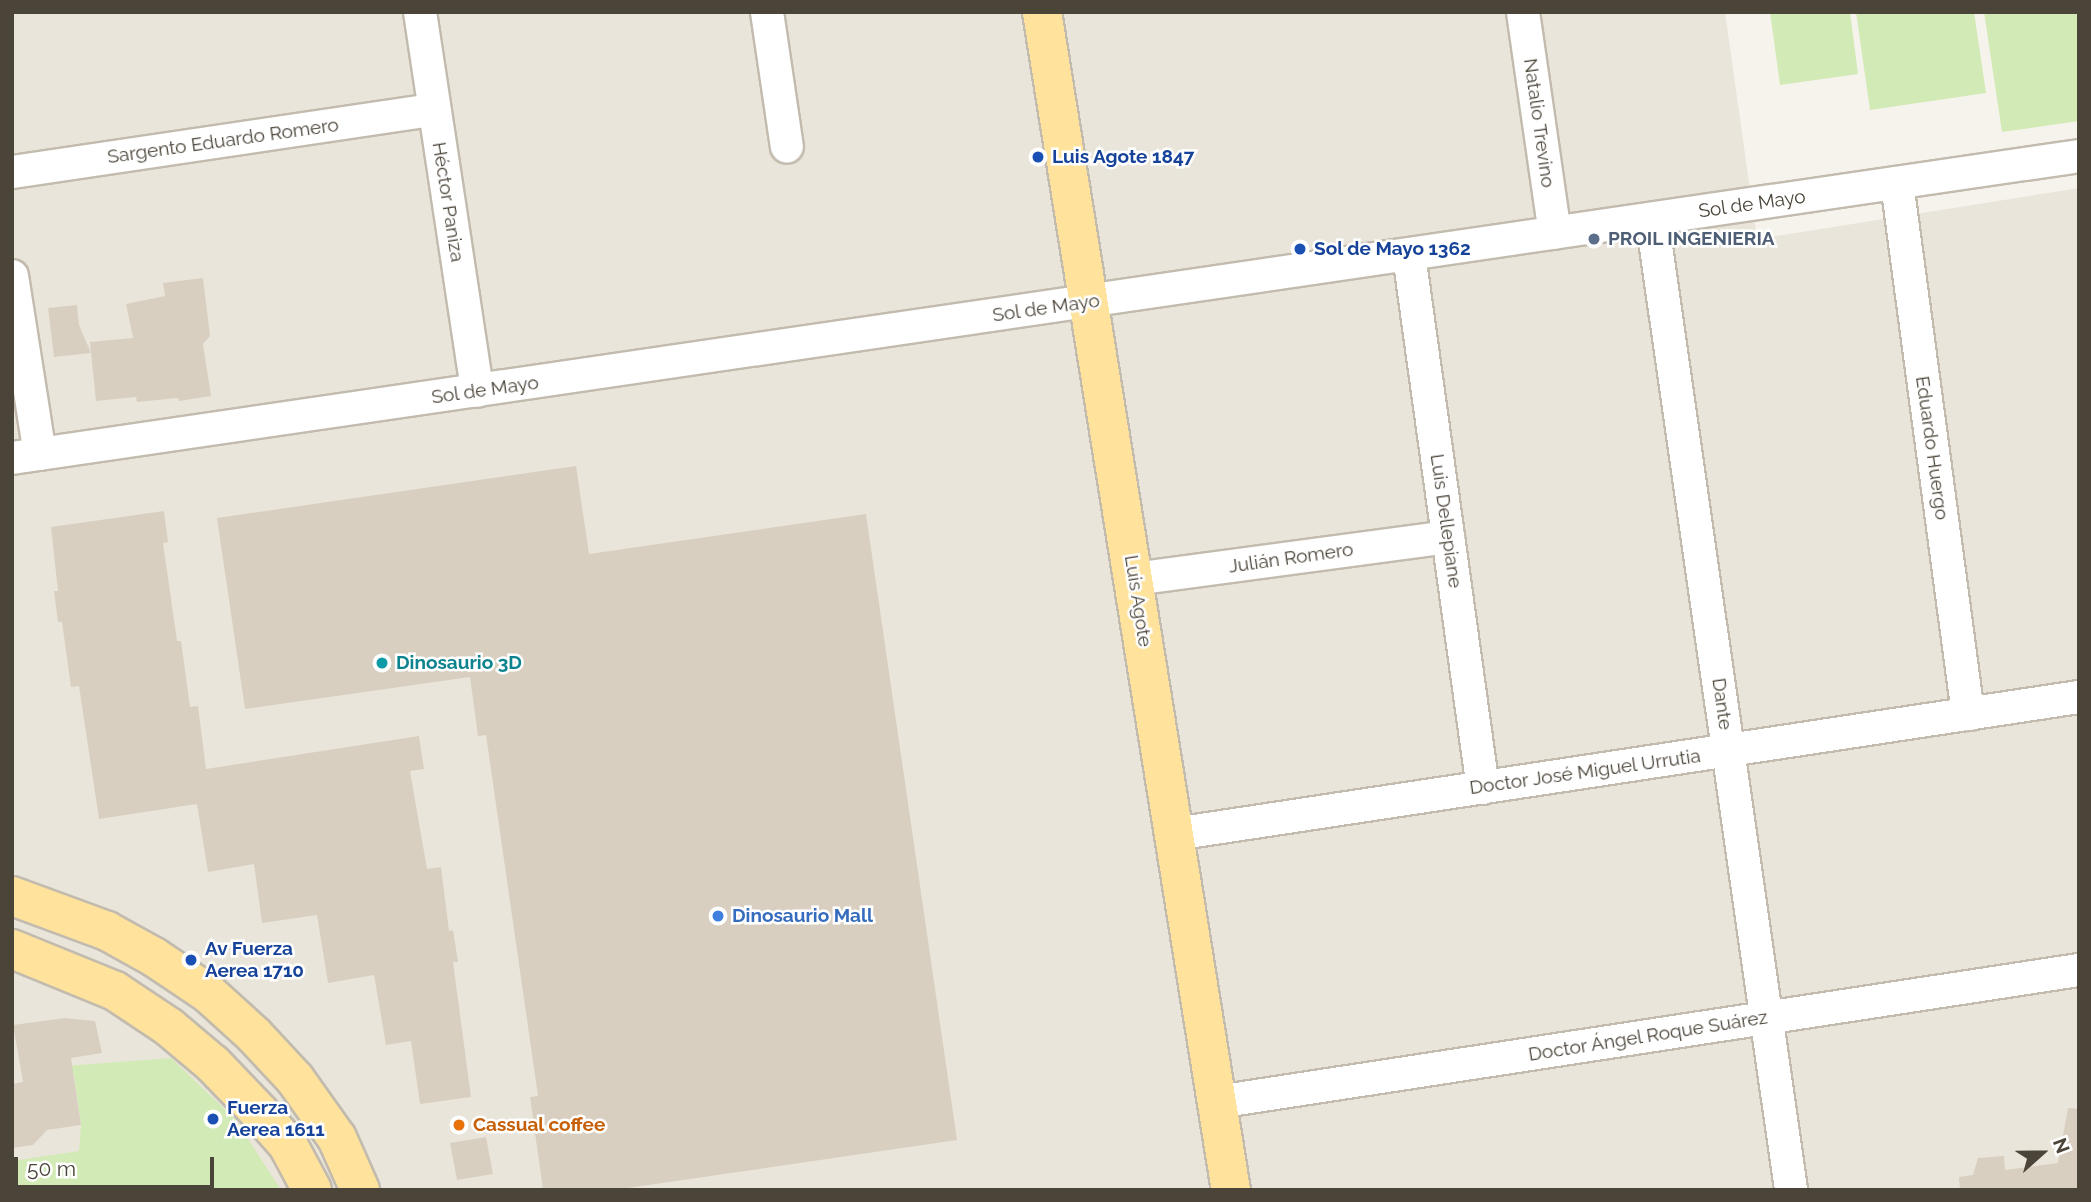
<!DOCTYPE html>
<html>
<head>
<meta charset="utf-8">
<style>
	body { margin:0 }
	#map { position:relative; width:2091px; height:1202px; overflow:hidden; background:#f6f3ec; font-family:Raleway,sans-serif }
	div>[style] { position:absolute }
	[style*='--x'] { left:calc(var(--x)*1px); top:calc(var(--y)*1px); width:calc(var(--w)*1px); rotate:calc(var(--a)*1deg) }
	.residential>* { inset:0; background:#eae5da }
	.green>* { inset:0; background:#d2eab5 }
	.building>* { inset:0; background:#d8cfc1 }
	.roads { filter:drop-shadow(2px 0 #c2bbae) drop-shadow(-2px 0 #c2bbae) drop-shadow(0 2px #c2bbae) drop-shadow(0 -2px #c2bbae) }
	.minor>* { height:32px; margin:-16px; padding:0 16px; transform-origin:16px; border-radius:16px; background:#fff }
	.major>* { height:38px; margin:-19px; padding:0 19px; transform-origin:19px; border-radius:19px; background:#ffe39c }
	.dots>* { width:19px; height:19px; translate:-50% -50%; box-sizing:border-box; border:4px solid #fff; border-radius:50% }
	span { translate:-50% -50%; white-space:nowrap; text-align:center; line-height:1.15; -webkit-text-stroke:5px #fff; paint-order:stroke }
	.street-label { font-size:19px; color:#4b4439 }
	.transit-label { font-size:19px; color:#164399; font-weight:700 }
	.left { translate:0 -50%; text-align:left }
	.service-label { font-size:19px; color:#4e5e75; font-weight:700 }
	.culture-label { font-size:19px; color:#0d838f; font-weight:700 }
	.shop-label { font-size:19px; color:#366cbe; font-weight:700 }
	.food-label { font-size:19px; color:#c56008; font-weight:700 }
	.frame { position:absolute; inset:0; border:14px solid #4b4439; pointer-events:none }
	.north { position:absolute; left:2007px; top:1118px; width:70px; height:70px; -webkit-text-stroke:5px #fff; paint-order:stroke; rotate:69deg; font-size:19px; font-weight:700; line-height:28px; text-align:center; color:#4b4439 }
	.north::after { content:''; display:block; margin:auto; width:24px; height:32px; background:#4b4439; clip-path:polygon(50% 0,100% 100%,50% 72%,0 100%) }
	.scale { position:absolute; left:14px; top:1157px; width:200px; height:32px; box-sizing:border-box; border:4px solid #4b4439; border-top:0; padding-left:9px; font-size:21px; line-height:24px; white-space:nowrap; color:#4b4439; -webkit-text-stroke:5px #fff; paint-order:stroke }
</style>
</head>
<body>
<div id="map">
	<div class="residential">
		<div style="clip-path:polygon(12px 12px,1725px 12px,1757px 239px,2079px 188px,2079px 1190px,12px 1190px)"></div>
	</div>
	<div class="green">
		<div style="clip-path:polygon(1770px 12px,1850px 12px,1858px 74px,1780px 85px)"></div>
		<div style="clip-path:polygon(1856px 12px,1974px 12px,1986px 93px,1870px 110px)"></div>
		<div style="clip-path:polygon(1984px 12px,2079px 12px,2079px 121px,2002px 132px)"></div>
		<div style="clip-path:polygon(171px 1058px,235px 1119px,281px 1190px,12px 1190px,12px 1161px,79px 1151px,81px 1125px,74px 1075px,66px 1066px)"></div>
	</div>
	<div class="building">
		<div style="clip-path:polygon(203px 278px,210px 336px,203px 344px,211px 396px,179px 401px,178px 398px,137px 402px,136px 397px,96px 401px,90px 342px,133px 338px,126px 304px,165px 296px,163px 283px)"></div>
		<div style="clip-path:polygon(77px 305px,79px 325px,91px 353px,54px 357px,48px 308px)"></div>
		<div style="clip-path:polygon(576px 466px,589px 554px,866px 514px,957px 1140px,614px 1190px,543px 1190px,530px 1097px,538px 1096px,486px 735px,478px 736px,470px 677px,245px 709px,217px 518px)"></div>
		<div style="clip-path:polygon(164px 511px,168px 542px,163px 543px,177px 641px,181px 641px,190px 707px,198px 706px,206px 769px,419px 736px,424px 769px,410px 771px,427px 869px,441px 867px,449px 931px,453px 930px,458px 962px,453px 962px,471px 1097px,420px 1104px,411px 1041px,386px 1045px,374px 975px,328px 983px,317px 915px,262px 923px,254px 864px,208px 872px,197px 804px,99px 819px,79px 686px,71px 687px,62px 622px,58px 622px,54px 591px,58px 591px,51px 527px)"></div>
		<div style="clip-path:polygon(65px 1018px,95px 1021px,102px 1053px,71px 1058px,81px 1125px,47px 1130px,33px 1145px,12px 1148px,12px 1084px,23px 1082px,13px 1025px)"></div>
		<div style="clip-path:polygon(2068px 1108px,2079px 1109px,2079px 1190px,1960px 1190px,1959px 1177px,1973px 1175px,1978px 1158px,2004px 1156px,2005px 1170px,2058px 1163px)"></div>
		<div style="clip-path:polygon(486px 1137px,493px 1174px,457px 1180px,450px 1143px)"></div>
	</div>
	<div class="roads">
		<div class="minor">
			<div style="--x:420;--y:12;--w:383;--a:81.4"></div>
			<div style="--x:767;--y:12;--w:136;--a:81.6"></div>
			<div style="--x:1523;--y:12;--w:223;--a:81.8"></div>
			<div style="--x:12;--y:172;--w:427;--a:-8.4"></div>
			<div style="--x:1897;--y:183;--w:536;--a:82.38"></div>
			<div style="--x:1652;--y:219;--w:981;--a:81.85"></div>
			<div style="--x:1409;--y:255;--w:538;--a:82.1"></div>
			<div style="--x:12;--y:276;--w:180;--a:81.1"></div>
			<div style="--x:12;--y:458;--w:2089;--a:-8.31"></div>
			<div style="--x:1134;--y:579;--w:317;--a:-7.6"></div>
			<div style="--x:1175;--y:834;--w:914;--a:-8.62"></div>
			<div style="--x:1217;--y:1102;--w:872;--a:-8.71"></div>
		</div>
		<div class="major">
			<div style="--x:1042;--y:12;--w:1193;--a:80.89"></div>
			<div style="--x:12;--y:896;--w:101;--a:20.2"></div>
			<div style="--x:107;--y:931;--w:54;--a:29"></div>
			<div style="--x:154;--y:957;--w:66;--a:33.9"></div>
			<div style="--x:209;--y:994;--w:61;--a:42.3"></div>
			<div style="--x:254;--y:1035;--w:60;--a:47"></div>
			<div style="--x:295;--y:1079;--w:72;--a:54.6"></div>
			<div style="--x:337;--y:1138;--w:57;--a:66.1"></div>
			<div style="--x:12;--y:949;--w:111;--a:22.2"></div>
			<div style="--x:115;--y:991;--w:65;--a:33.7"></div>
			<div style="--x:169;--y:1027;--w:57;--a:40.1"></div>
			<div style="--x:213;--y:1064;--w:66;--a:46.2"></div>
			<div style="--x:259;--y:1112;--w:44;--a:48.7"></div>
			<div style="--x:288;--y:1145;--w:51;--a:61.9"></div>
		</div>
	</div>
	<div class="dots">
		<div style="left:1038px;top:157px;background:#1a4fb4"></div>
		<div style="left:1594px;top:239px;background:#5c6f8a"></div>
		<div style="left:1300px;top:249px;background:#1a4fb4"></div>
		<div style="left:382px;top:663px;background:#0f9aa8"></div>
		<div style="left:718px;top:916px;background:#3f7fe0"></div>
		<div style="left:191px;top:960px;background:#1a4fb4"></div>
		<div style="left:213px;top:1119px;background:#1a4fb4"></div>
		<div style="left:459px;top:1125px;background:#e8710a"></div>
	</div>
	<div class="street-label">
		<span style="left:1539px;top:123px;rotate:82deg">Natalio Trevino</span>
		<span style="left:223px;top:141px;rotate:-8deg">Sargento Eduardo Romero</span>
		<span style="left:448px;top:202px;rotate:81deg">Héctor Paniza</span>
		<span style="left:1752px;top:204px;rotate:-8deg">Sol de Mayo</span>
		<span style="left:1046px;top:308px;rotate:-8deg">Sol de Mayo</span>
		<span style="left:485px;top:390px;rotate:-8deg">Sol de Mayo</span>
		<span style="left:1932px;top:448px;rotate:82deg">Eduardo Huergo</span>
		<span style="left:1446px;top:521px;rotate:82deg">Luis Dellepiane</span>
		<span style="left:1291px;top:558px;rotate:-8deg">Julián Romero</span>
		<span style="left:1138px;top:601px;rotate:81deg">Luis Agote</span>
		<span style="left:1722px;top:704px;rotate:82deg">Dante</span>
		<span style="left:1585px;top:772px;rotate:-8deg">Doctor José Miguel Urrutia</span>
		<span style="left:1648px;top:1036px;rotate:-9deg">Doctor Ángel Roque Suárez</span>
	</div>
	<div class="transit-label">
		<span class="left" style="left:1052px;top:157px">Luis Agote 1847</span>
		<span class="left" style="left:1314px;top:249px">Sol de Mayo 1362</span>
		<span class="left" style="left:205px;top:960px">Av Fuerza<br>Aerea 1710</span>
		<span class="left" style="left:227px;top:1119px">Fuerza<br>Aerea 1611</span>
	</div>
	<div class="service-label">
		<span class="left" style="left:1608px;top:239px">PROIL INGENIERIA</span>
	</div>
	<div class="culture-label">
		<span class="left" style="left:396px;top:663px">Dinosaurio 3D</span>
	</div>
	<div class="shop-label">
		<span class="left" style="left:732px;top:916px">Dinosaurio Mall</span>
	</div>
	<div class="food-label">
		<span class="left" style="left:473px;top:1125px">Cassual coffee</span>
	</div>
	<div class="frame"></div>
	<div class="north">N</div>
	<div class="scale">50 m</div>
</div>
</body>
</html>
